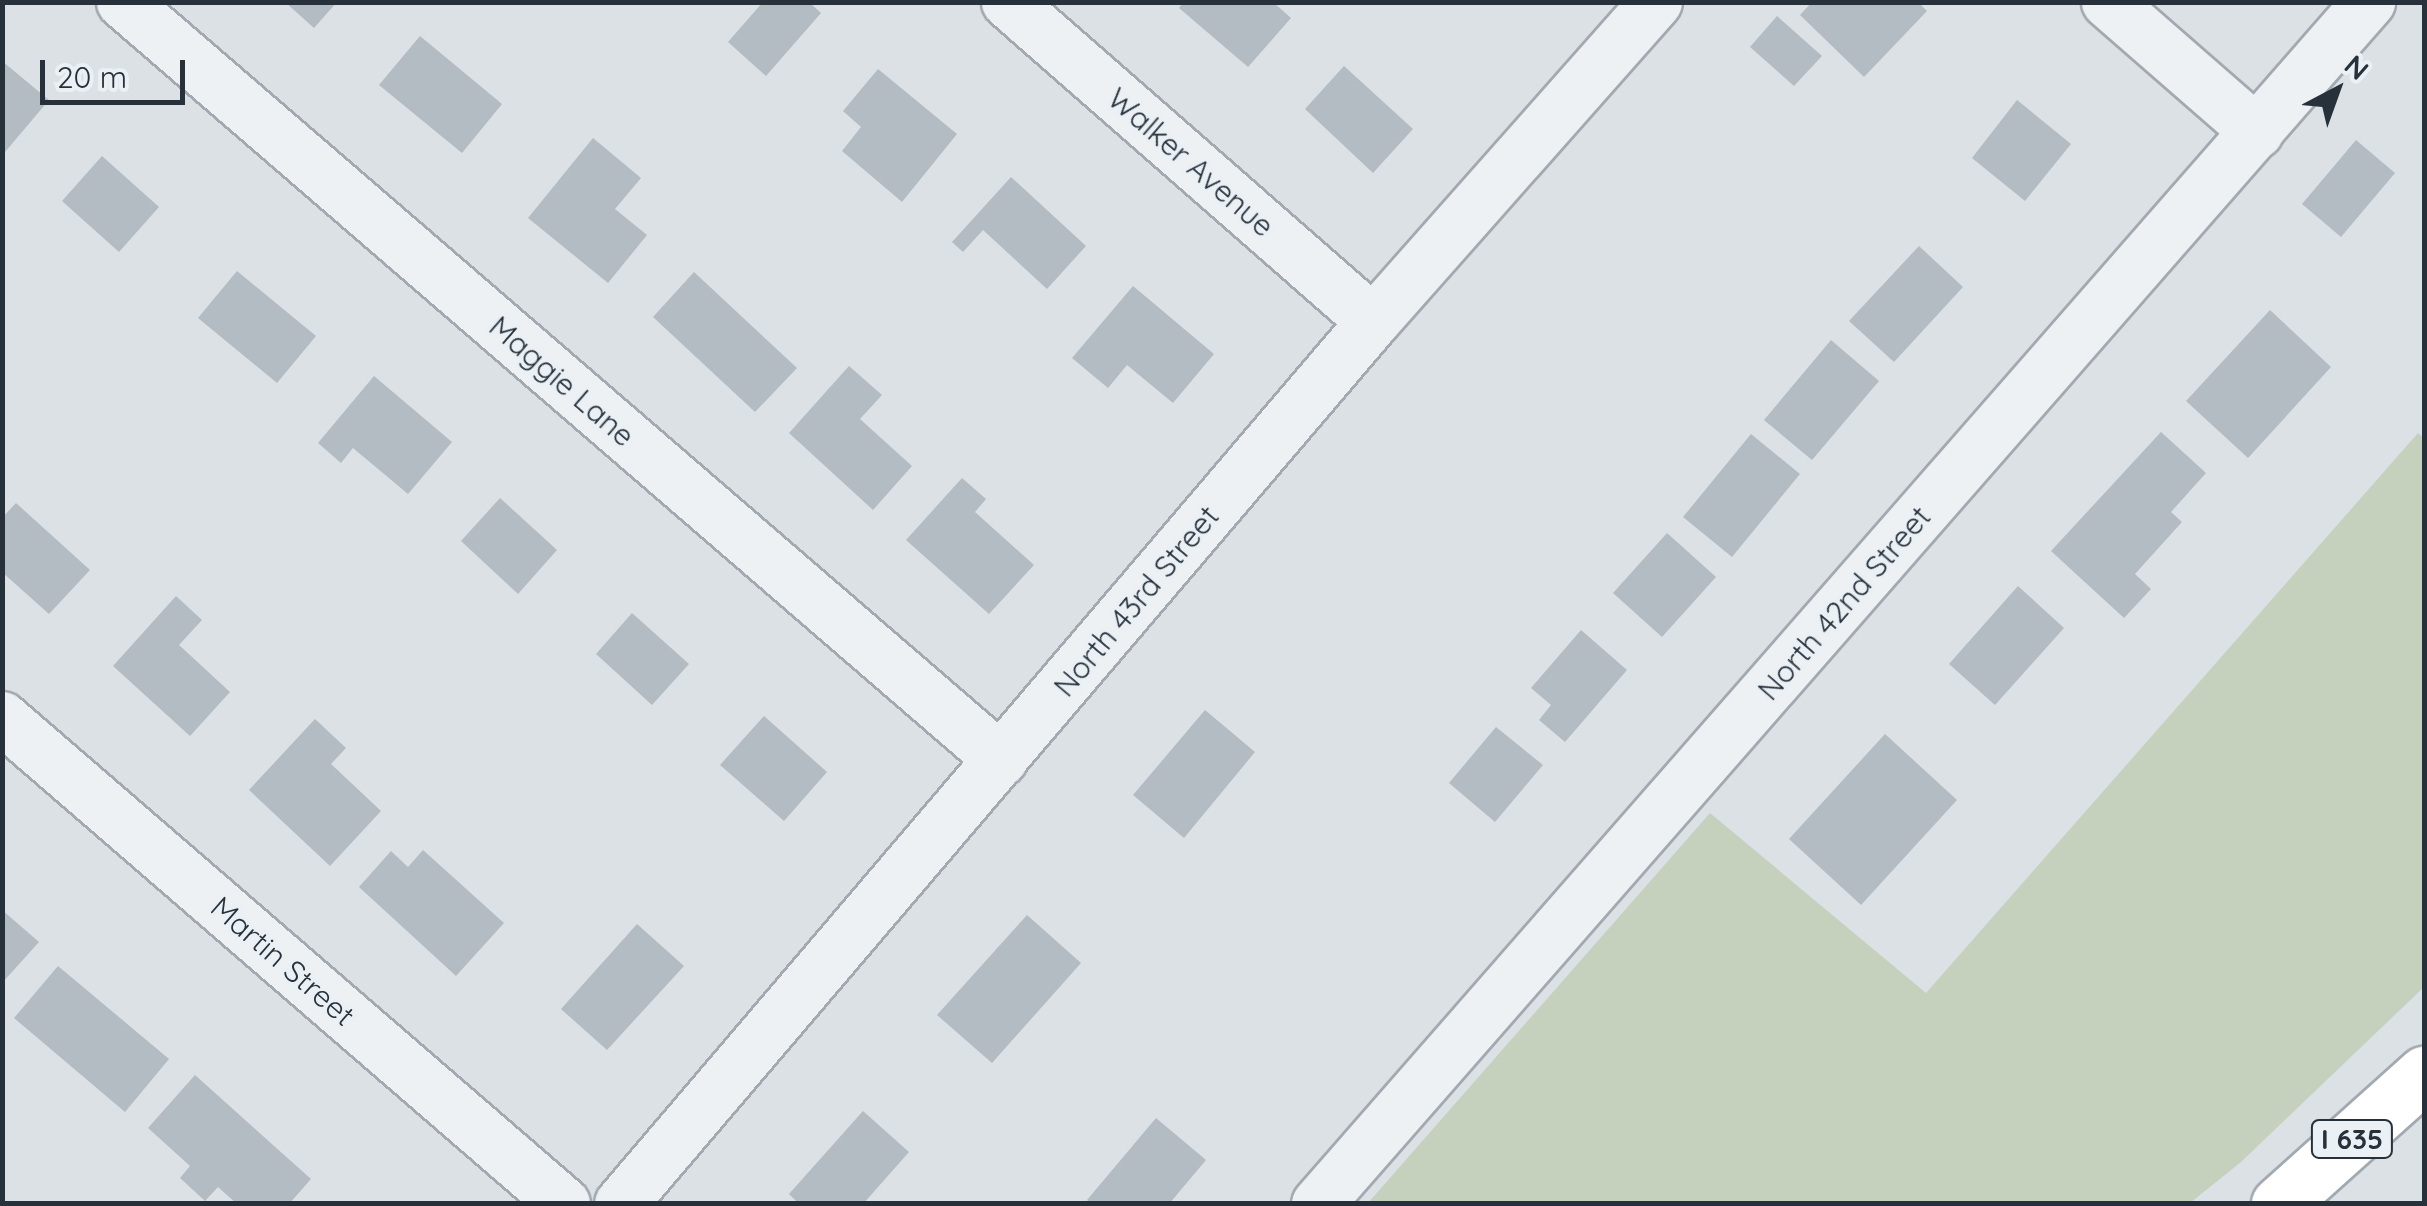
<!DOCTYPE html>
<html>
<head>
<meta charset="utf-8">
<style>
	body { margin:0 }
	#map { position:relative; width:2427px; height:1206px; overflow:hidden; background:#dce1e6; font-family:Quicksand,sans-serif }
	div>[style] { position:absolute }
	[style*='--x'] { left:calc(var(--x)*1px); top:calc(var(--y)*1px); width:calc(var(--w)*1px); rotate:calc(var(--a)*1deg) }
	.green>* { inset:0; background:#c5d0bd }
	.building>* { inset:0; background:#b3bbc3 }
	.roads { filter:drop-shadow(2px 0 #a2a9b0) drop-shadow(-2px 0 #a2a9b0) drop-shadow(0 2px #a2a9b0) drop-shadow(0 -2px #a2a9b0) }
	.minor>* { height:52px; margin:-26px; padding:0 26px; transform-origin:26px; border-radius:26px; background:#eef1f4 }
	.motorway>* { height:55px; margin:-27.5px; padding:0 27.5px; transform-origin:27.5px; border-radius:27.5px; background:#fff }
	span { translate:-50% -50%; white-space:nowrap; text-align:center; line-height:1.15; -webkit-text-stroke:8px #ebf0f4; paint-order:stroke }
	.shield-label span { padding:2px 8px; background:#ebf0f4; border:2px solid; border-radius:8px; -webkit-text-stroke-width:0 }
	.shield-label { font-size:28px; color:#26313c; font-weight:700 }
	.street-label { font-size:30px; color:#26313c }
	.frame { position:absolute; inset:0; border:5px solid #26313c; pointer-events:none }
	.north { position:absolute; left:2287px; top:40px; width:100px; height:100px; -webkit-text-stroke:8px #ebf0f4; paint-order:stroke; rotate:41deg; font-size:28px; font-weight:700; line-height:40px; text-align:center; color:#26313c }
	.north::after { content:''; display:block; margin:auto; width:35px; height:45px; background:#26313c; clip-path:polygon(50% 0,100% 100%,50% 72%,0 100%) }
	.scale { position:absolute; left:40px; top:60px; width:145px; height:45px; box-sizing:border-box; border:5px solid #26313c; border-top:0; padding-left:12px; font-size:30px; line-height:35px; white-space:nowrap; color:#26313c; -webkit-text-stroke:8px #ebf0f4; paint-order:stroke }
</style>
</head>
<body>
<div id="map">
	<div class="green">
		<div style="clip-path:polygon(2418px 433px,2424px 438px,2424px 987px,2241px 1162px,2190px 1203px,1368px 1203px,1710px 813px,1926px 993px)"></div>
	</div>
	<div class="building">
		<div style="clip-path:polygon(285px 2px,337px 2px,314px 28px)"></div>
		<div style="clip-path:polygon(763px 2px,809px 2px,821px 13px,766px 76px,728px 42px)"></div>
		<div style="clip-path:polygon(1183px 2px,1273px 2px,1291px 18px,1248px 67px,1179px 8px)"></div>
		<div style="clip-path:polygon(1812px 2px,1918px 2px,1927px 11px,1864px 77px,1800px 15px)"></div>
		<div style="clip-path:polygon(1777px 16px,1822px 56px,1794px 86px,1750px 47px)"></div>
		<div style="clip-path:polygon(420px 36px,502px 104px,462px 153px,379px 85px)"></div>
		<div style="clip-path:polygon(2px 61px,49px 100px,5px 152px,2px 150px)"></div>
		<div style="clip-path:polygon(1344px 66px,1413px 129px,1373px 173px,1305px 109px)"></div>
		<div style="clip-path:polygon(878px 69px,957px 134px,902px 202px,842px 151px,861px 127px,843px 111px)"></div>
		<div style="clip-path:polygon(2017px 100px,2071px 144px,2025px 201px,1972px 158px)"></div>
		<div style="clip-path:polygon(593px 138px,641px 178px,615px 209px,647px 235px,608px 283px,528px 218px)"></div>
		<div style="clip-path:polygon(2356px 140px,2395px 173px,2341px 237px,2302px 204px)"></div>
		<div style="clip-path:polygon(102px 156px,159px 207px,119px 252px,62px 201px)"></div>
		<div style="clip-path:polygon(1011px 177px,1086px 246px,1047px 289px,983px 230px,963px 252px,952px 242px)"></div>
		<div style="clip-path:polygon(1919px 246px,1963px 287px,1894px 362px,1849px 321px)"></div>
		<div style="clip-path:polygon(237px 271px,316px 336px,277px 383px,198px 318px)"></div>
		<div style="clip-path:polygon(694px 272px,797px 368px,755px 412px,653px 317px)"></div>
		<div style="clip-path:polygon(1133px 286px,1214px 354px,1173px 403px,1127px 365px,1108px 388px,1072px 358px)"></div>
		<div style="clip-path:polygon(2270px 310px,2331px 367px,2248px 458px,2186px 401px)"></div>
		<div style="clip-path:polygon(1831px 340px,1879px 381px,1812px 460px,1764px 420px)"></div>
		<div style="clip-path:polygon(849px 366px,882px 395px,860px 419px,912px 466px,873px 510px,789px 433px)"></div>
		<div style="clip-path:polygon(374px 376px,452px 442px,408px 494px,353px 448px,341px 463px,318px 443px)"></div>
		<div style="clip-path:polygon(2161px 432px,2206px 473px,2171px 512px,2182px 522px,2135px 574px,2151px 589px,2124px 618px,2051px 551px)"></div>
		<div style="clip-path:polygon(1751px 434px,1800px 474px,1732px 557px,1683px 517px)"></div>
		<div style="clip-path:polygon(962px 478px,986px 499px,975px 512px,1034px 565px,989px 614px,906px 540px)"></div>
		<div style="clip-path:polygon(500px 498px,557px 550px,518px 594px,461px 541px)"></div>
		<div style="clip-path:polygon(16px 503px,90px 570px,49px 614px,2px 572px,2px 518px)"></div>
		<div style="clip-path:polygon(1667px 533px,1716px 577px,1662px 637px,1613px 593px)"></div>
		<div style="clip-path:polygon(2018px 586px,2064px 628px,1995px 705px,1949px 664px)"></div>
		<div style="clip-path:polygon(176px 596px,202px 620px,179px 645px,230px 692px,190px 736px,113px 666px)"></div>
		<div style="clip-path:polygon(632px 613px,689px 664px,652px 705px,596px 654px)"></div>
		<div style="clip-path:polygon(1581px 630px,1627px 670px,1565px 742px,1539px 720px,1551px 705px,1531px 688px)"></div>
		<div style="clip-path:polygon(1205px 710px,1255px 752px,1184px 838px,1133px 795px)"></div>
		<div style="clip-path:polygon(764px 716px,827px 772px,784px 821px,720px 765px)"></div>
		<div style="clip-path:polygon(315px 719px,346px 748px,331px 764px,381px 811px,330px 866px,249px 790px)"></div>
		<div style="clip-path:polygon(1496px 727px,1543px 765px,1495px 822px,1449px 783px)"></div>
		<div style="clip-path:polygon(1885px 734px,1957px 800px,1861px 905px,1789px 839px)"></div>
		<div style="clip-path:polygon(423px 850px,504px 923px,456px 976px,359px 887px,391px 851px,408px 867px)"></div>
		<div style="clip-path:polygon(2px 910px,39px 942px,2px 983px)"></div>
		<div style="clip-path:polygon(1027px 915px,1081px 963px,992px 1063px,937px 1015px)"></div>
		<div style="clip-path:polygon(637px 924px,684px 966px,607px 1050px,561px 1009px)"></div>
		<div style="clip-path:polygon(58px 966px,169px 1059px,125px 1112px,14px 1018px)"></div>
		<div style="clip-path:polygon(195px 1075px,311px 1179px,289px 1204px,237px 1204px,218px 1187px,205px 1201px,180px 1178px,190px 1166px,148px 1128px)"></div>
		<div style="clip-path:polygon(863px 1111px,909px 1152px,863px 1204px,799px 1204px,789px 1194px)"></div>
		<div style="clip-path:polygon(1156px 1118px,1206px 1160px,1169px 1204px,1092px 1204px,1087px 1200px)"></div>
	</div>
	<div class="roads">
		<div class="minor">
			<div style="--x:123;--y:2;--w:1160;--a:40.8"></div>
			<div style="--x:1008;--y:2;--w:485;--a:41.2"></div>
			<div style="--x:2108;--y:2;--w:198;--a:41.1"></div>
			<div style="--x:2;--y:718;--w:743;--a:40.85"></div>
			<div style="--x:621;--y:1204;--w:1159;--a:-49.55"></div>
			<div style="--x:1373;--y:322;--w:427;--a:-48.5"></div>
			<div style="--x:1318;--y:1204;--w:1597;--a:-48.83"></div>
		</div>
		<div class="motorway">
			<div style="--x:2279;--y:1204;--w:195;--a:-41.9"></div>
		</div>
	</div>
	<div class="shield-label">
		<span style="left:2352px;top:1139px">I 635</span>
	</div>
	<div class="street-label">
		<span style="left:1191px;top:162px;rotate:41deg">Walker Avenue</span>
		<span style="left:562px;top:381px;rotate:41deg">Maggie Lane</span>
		<span style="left:1136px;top:601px;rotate:-50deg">North 43rd Street</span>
		<span style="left:1844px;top:603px;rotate:-49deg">North 42nd Street</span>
		<span style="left:283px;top:961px;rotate:41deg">Martin Street</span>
	</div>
	<div class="frame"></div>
	<div class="north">N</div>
	<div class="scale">20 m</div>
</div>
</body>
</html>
